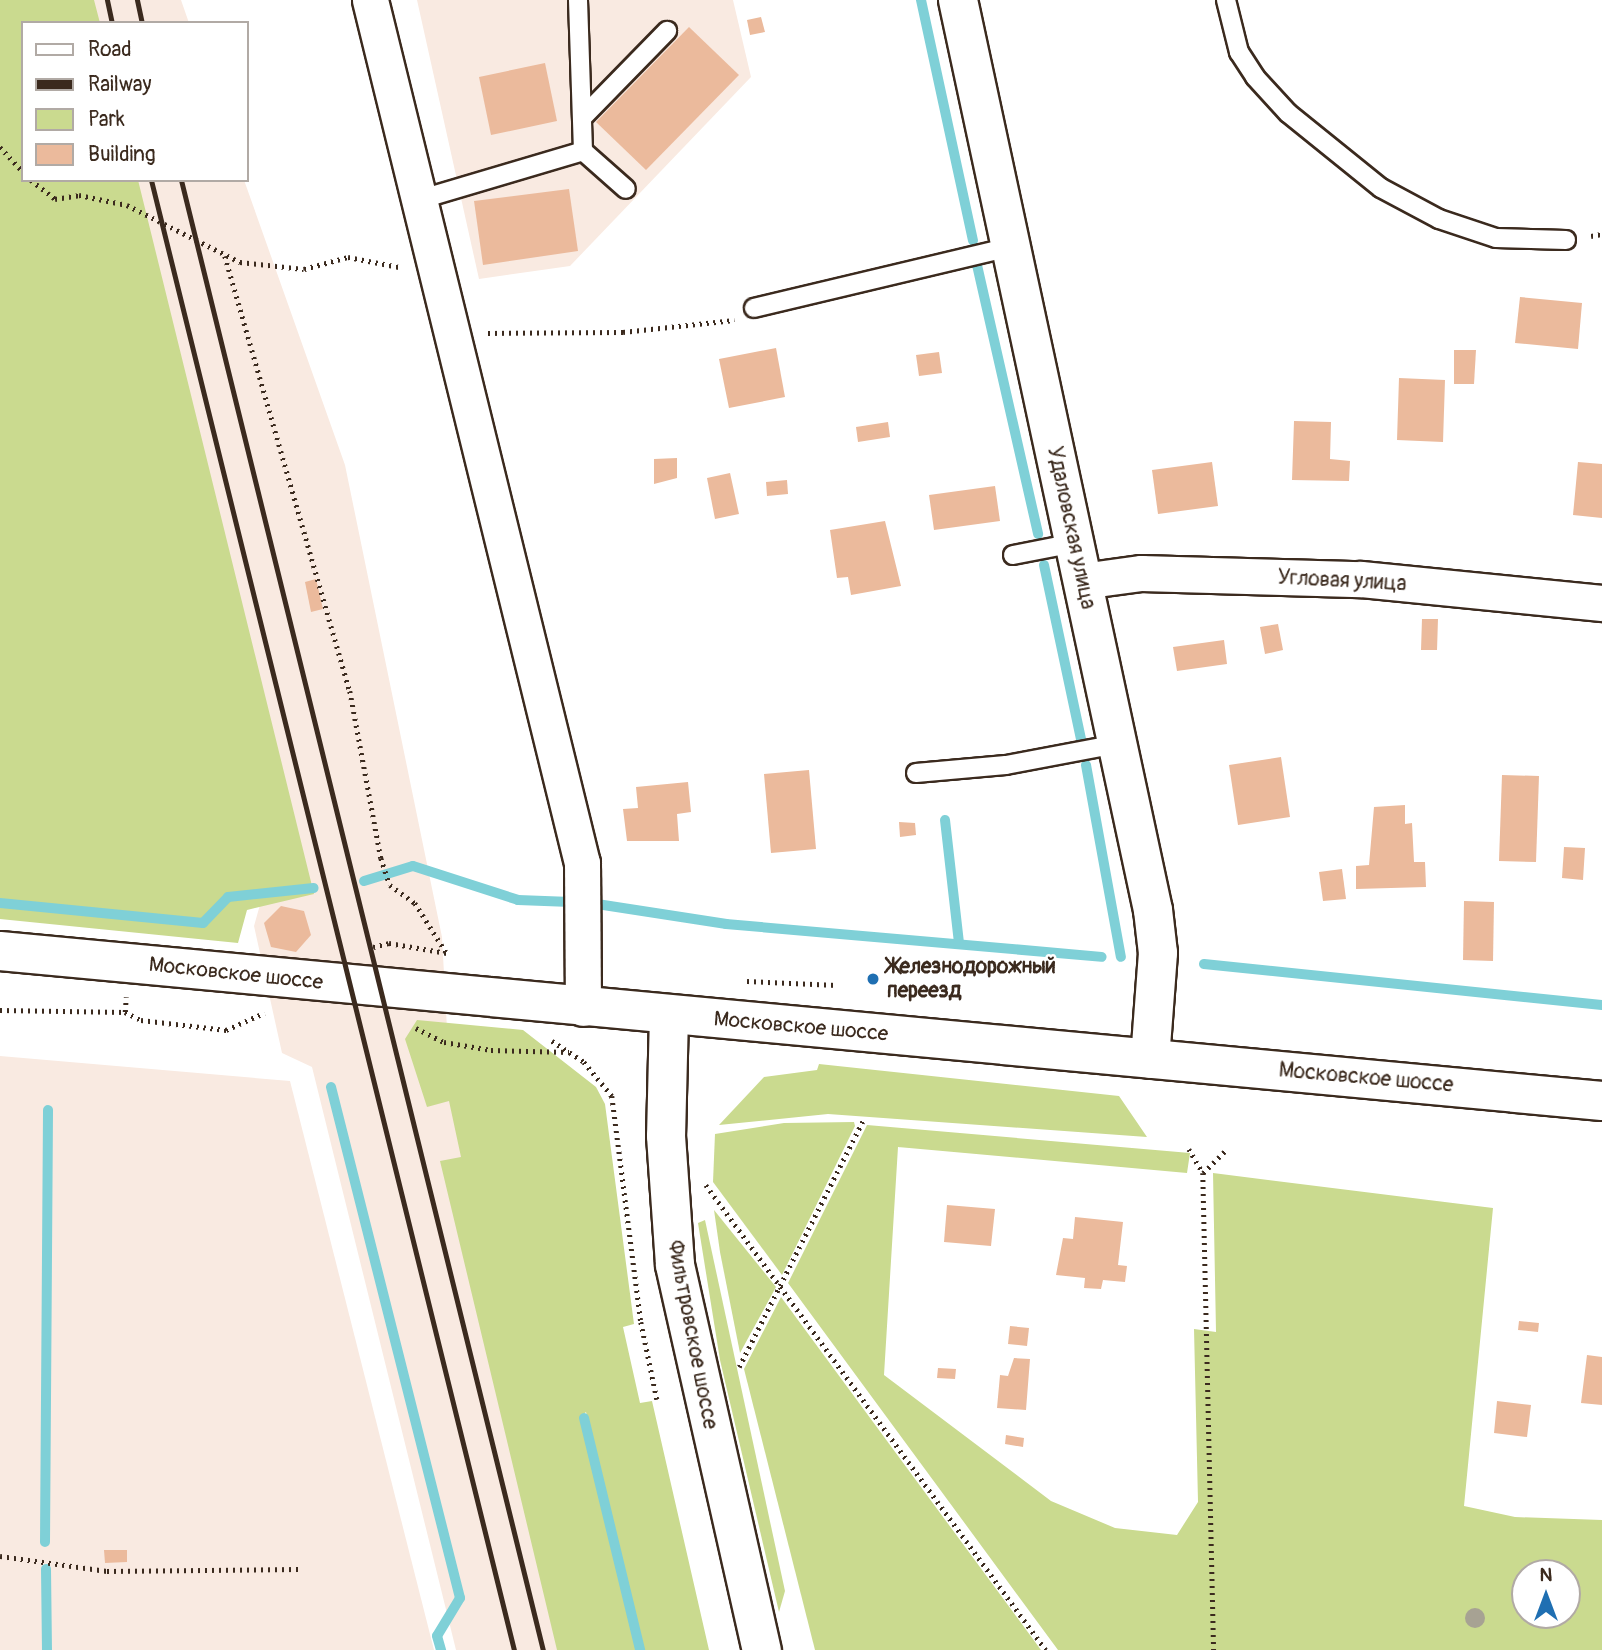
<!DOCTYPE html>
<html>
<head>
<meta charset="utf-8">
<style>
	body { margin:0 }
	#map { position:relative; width:1602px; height:1650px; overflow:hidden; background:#fff; font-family:Pangolin,sans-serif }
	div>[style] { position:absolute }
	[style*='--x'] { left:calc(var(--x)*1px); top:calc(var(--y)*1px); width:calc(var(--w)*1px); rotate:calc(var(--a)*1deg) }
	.built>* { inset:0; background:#f9eae1 }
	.green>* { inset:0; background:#cada8f }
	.stream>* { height:10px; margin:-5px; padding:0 5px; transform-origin:5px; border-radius:5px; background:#7fd0d7 }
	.building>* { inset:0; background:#ebba9c }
	.path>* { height:4.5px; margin-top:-2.25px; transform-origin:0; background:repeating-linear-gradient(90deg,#3b2a1e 0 2px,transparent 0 7px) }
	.roads { filter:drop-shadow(2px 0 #3b2a1e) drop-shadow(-2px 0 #3b2a1e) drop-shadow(0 2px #3b2a1e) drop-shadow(0 -2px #3b2a1e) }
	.lane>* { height:18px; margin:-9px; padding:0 9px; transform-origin:9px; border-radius:9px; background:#fff }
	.street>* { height:35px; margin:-17.5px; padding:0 17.5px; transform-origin:17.5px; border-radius:17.5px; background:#fff }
	.secondary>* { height:38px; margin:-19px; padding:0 19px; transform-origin:19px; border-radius:19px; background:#fff }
	.rail>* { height:5px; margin:-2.5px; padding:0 2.5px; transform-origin:2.5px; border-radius:2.5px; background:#3b2a1e }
	.trees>* { width:20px; height:20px; margin:-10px; border-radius:50%; background:#a7a293 }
	.dots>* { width:19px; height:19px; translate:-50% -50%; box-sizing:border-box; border:4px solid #fff; border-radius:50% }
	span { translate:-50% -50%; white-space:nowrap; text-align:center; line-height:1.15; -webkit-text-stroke:5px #fff; paint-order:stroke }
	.street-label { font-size:21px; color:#3b2a1e }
	.poi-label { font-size:21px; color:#3b2a1e; font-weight:700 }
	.left { translate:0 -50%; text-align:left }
	.legend { position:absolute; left:21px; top:21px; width:228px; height:161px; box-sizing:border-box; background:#fff; border:2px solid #b1aaa5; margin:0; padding:9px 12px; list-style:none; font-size:21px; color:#3b2a1e }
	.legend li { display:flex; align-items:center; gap:14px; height:35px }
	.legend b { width:35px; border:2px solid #b1aaa5 }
	.north { position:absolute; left:1511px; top:1559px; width:70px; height:70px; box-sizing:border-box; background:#fff; border:2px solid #b1aaa5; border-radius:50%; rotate:0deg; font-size:19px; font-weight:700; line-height:28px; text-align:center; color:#3b2a1e }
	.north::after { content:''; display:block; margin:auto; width:24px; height:32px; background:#1f6fb2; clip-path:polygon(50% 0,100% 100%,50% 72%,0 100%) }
</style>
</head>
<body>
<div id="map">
	<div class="built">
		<div style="clip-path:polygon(53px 0,181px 0,189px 23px,59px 23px)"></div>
		<div style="clip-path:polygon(417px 0,733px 0,751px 77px,570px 266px,479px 279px)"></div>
		<div style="clip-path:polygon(97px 180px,244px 180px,345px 465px,442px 937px,449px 1065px,605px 1650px,456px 1650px,312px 1067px,282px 1053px,254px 926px,267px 880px)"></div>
		<div style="clip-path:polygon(0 1056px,290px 1081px,434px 1650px,0 1650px)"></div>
	</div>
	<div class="green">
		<div style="clip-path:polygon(0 0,94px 0,100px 23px,23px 23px,23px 180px,138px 180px,314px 894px,247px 910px,238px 943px,0 919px)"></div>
		<div style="clip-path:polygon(417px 1020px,523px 1030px,596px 1087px,605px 1104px,634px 1324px,623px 1327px,640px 1403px,652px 1401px,709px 1650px,644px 1650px,586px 1412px,580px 1418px,639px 1650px,557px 1650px,440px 1161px,461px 1157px,449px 1101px,427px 1107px,405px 1039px)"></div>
		<div style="clip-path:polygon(819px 1064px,1119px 1096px,1147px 1137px,828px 1114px,719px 1125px,764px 1077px,817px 1070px)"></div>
		<div style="clip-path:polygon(854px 1122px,855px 1126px,782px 1275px,713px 1182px,715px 1134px,784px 1123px)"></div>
		<div style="clip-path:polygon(evenodd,867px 1125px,1190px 1153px,1187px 1173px,898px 1147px,884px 1375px,1051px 1501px,1115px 1528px,1177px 1535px,1198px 1502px,1194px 1329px,1216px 1332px,1213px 1173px,1493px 1208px,1464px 1506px,1515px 1517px,1602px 1520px,1602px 1650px,1058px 1650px,788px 1283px,867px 1125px,1525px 1573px,1567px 1573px,1567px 1615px,1525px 1615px,1525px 1573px)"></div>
		<div style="clip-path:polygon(714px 1210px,776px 1287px,740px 1353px,720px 1252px)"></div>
		<div style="clip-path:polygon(705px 1220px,785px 1591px,779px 1612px,720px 1360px,698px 1223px)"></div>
		<div style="clip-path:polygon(781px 1297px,1041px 1650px,815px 1650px,744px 1369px)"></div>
	</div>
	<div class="stream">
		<div style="--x:921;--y:0;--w:246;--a:77.8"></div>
		<div style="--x:977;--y:265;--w:276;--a:77.2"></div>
		<div style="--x:1044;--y:565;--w:178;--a:78"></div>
		<div style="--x:1086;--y:765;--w:195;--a:79.7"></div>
		<div style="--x:945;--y:820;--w:124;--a:83.5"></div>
		<div style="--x:364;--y:881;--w:51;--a:-17"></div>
		<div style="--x:413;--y:866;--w:110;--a:17.9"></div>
		<div style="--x:518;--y:900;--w:53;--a:2.2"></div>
		<div style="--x:0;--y:903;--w:204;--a:5.6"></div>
		<div style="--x:203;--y:923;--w:36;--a:-46"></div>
		<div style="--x:228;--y:897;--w:86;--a:-6"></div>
		<div style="--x:597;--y:904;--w:131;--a:8.8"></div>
		<div style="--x:726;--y:924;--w:377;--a:5"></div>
		<div style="--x:1204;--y:964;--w:400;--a:5.9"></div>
		<div style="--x:331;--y:1087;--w:527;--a:75.83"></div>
		<div style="--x:460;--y:1598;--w:44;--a:121.2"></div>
		<div style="--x:437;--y:1636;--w:15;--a:74"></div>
		<div style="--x:584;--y:1418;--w:239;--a:76.4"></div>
		<div style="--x:45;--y:1542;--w:432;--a:-89.6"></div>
		<div style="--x:46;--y:1569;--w:81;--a:89.3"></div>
	</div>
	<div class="building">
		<div style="clip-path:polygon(761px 17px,765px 32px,750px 35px,747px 20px)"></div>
		<div style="clip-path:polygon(689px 27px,739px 75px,646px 170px,596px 122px)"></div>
		<div style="clip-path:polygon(545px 63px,557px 121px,491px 135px,479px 77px)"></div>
		<div style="clip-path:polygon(569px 189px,578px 251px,483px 265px,474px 201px)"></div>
		<div style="clip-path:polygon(1520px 297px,1582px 303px,1578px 349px,1515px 343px)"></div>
		<div style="clip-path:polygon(776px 348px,785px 397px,729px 408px,719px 359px)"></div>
		<div style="clip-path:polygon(1454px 350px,1476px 350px,1474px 384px,1454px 384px)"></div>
		<div style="clip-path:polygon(939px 352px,942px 373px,919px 376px,916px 355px)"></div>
		<div style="clip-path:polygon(1399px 378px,1445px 380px,1443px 442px,1397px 440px)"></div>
		<div style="clip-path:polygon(1294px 421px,1331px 422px,1330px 459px,1350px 461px,1349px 481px,1292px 480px)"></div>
		<div style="clip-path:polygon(888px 422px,890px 437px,858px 442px,856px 427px)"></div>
		<div style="clip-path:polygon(677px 458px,677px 478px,654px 484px,654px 459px)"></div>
		<div style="clip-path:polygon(1212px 462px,1218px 506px,1158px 514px,1152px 470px)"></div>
		<div style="clip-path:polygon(1578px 462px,1602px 464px,1602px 518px,1573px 515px)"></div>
		<div style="clip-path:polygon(730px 473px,739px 514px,715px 519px,707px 478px)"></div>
		<div style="clip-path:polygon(787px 480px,788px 494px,767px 496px,766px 482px)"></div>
		<div style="clip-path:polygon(995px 486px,1000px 521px,934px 530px,929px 495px)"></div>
		<div style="clip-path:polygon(885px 521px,901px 586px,851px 595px,848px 577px,837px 578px,830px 530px)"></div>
		<div style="clip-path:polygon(316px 579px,323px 609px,311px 612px,305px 582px)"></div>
		<div style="clip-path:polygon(1422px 619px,1438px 619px,1437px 650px,1421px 650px)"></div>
		<div style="clip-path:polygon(1278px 624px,1283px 650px,1265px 654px,1260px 627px)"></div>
		<div style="clip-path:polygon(1224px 640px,1227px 664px,1177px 671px,1173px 647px)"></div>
		<div style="clip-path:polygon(1281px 757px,1290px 817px,1238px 825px,1229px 765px)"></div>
		<div style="clip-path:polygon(809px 770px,816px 849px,771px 853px,764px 774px)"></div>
		<div style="clip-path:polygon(1502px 775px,1539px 776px,1536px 862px,1499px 861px)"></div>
		<div style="clip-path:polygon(688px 782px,691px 812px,677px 814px,679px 841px,627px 841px,623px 809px,638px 808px,636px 787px)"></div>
		<div style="clip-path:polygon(1405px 805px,1405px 824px,1412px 823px,1414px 862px,1425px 862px,1426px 887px,1356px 889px,1356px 866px,1369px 865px,1374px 807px)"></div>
		<div style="clip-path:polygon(899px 822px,915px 823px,916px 835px,900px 837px)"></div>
		<div style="clip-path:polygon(1564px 847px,1585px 848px,1583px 880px,1562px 878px)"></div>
		<div style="clip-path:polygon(1342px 869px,1346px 899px,1323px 901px,1319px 872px)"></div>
		<div style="clip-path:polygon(1464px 901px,1494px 902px,1493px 961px,1463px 960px)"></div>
		<div style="clip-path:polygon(281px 906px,304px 911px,311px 935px,296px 952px,271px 947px,264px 923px)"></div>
		<div style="clip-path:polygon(947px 1205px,995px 1209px,991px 1246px,944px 1242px)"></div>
		<div style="clip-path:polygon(1075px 1217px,1123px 1222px,1118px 1265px,1127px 1266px,1125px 1282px,1103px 1280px,1101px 1289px,1084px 1288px,1085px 1278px,1056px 1275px,1063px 1238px,1073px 1239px)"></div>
		<div style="clip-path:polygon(1519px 1321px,1539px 1323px,1538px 1332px,1518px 1330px)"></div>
		<div style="clip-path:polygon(1010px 1326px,1029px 1328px,1027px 1346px,1008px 1344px)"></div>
		<div style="clip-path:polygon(1587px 1355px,1602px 1357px,1602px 1405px,1581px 1403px)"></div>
		<div style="clip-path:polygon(1014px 1358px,1030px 1359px,1026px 1410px,997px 1408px,1000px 1375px,1008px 1376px)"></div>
		<div style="clip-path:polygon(938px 1368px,956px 1369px,955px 1379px,937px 1378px)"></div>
		<div style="clip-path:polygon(1497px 1401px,1531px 1405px,1527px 1437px,1494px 1433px)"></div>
		<div style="clip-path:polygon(1006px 1435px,1024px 1438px,1023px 1447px,1005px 1444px)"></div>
		<div style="clip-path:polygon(104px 1550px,127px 1550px,127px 1562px,105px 1563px)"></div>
	</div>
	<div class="path">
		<div style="--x:0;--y:147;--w:34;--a:47"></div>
		<div style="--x:31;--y:180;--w:31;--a:38"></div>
		<div style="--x:55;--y:199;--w:24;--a:-9"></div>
		<div style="--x:79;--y:195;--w:49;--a:11.8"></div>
		<div style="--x:127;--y:205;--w:127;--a:26.8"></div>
		<div style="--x:240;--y:262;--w:64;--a:6.2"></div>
		<div style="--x:304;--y:269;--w:46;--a:-15.3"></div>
		<div style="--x:348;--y:257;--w:52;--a:11.1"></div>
		<div style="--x:1591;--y:236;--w:11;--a:-10"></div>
		<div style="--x:225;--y:256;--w:453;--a:74"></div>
		<div style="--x:350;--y:691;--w:170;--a:79.5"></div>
		<div style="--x:381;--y:858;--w:28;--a:72"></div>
		<div style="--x:390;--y:885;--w:31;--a:36"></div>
		<div style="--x:415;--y:903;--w:58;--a:57.7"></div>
		<div style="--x:488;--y:333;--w:135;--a:-0.4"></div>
		<div style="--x:623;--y:332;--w:112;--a:-6.2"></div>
		<div style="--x:373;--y:947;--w:16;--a:-14"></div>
		<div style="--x:389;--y:943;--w:59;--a:9.8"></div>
		<div style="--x:747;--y:981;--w:90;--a:2.5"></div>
		<div style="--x:0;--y:1010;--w:125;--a:0.9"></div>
		<div style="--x:125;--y:1012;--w:15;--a:-86"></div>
		<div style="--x:125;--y:1012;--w:18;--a:27"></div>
		<div style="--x:141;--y:1020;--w:86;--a:6.7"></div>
		<div style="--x:226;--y:1030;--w:42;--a:-24.1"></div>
		<div style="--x:416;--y:1028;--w:31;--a:27"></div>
		<div style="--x:444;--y:1042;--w:48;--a:9.7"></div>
		<div style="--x:491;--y:1050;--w:78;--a:1.5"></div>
		<div style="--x:552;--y:1041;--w:38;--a:33"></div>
		<div style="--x:584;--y:1062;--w:44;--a:50.5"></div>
		<div style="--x:612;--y:1096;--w:228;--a:82.7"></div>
		<div style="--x:641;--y:1322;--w:79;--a:78.3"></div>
		<div style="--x:1189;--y:1149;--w:28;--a:60"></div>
		<div style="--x:1203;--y:1173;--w:477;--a:88.7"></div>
		<div style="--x:1203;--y:1173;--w:31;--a:-45"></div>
		<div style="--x:706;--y:1185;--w:576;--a:53.83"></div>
		<div style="--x:739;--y:1367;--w:276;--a:-63.3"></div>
		<div style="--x:0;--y:1556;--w:108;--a:8"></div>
		<div style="--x:107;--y:1571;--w:192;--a:-0.6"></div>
	</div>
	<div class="roads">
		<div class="lane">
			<div style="--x:1226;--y:0;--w:54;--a:76"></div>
			<div style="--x:1239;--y:52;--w:30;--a:57"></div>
			<div style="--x:1255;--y:77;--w:49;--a:47.5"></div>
			<div style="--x:1288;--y:113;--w:119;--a:38.9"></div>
			<div style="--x:1381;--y:188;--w:66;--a:28.1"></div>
			<div style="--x:1439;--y:219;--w:60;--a:18.4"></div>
			<div style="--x:1496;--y:238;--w:70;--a:1.6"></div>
			<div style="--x:582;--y:118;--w:122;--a:-45.7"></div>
			<div style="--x:583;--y:151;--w:57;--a:41.5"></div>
			<div style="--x:418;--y:200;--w:172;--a:-16.5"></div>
			<div style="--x:583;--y:151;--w:151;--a:-91.9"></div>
			<div style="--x:754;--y:308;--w:264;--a:-13.4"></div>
			<div style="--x:1013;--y:555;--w:62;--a:-11.1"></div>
			<div style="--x:916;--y:773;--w:90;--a:-5.1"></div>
			<div style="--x:1006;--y:765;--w:113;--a:-10.7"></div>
		</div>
		<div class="street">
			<div style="--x:370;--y:0;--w:889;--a:76.2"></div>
			<div style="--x:582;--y:863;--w:145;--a:89.6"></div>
			<div style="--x:1082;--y:581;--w:60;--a:-7.7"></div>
			<div style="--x:1141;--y:573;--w:220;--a:1.6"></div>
			<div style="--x:1361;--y:579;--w:242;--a:5.7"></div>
		</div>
		<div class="secondary">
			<div style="--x:958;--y:0;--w:931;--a:77.91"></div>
			<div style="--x:1153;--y:910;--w:43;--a:83.4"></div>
			<div style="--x:1158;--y:953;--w:106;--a:94.3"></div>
			<div style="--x:0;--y:951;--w:1609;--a:5.35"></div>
			<div style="--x:669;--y:1015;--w:121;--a:91.4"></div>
			<div style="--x:666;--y:1136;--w:129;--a:86"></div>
			<div style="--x:675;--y:1265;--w:395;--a:77.3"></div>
		</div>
	</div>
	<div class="rail">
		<div style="--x:107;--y:0;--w:24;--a:78"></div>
		<div style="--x:137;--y:0;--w:24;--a:78"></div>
		<div style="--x:151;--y:180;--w:1514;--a:76.13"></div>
		<div style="--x:181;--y:180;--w:1514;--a:76.17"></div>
	</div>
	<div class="trees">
		<div style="left:1475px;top:1618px"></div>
	</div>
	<div class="dots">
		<div style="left:873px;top:979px;background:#1f6fb2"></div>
	</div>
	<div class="street-label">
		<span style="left:1071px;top:528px;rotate:78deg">Удаловская улица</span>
		<span style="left:1342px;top:581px;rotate:3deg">Угловая улица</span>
		<span style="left:236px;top:974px;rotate:6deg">Московское шоссе</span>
		<span style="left:801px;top:1027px;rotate:5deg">Московское шоссе</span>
		<span style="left:1366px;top:1078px;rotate:5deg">Московское шоссе</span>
		<span style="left:692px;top:1335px;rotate:79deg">Фильтровское шоссе</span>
	</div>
	<div class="poi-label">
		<span class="left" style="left:887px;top:979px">Железнодорожный<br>переезд</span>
	</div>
	<ul class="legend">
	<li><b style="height:9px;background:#fff"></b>Road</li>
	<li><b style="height:9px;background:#3b2a1e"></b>Railway</li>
	<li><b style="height:19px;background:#cada8f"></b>Park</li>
	<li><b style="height:19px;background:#ebba9c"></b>Building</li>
	</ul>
	<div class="north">N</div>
</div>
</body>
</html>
